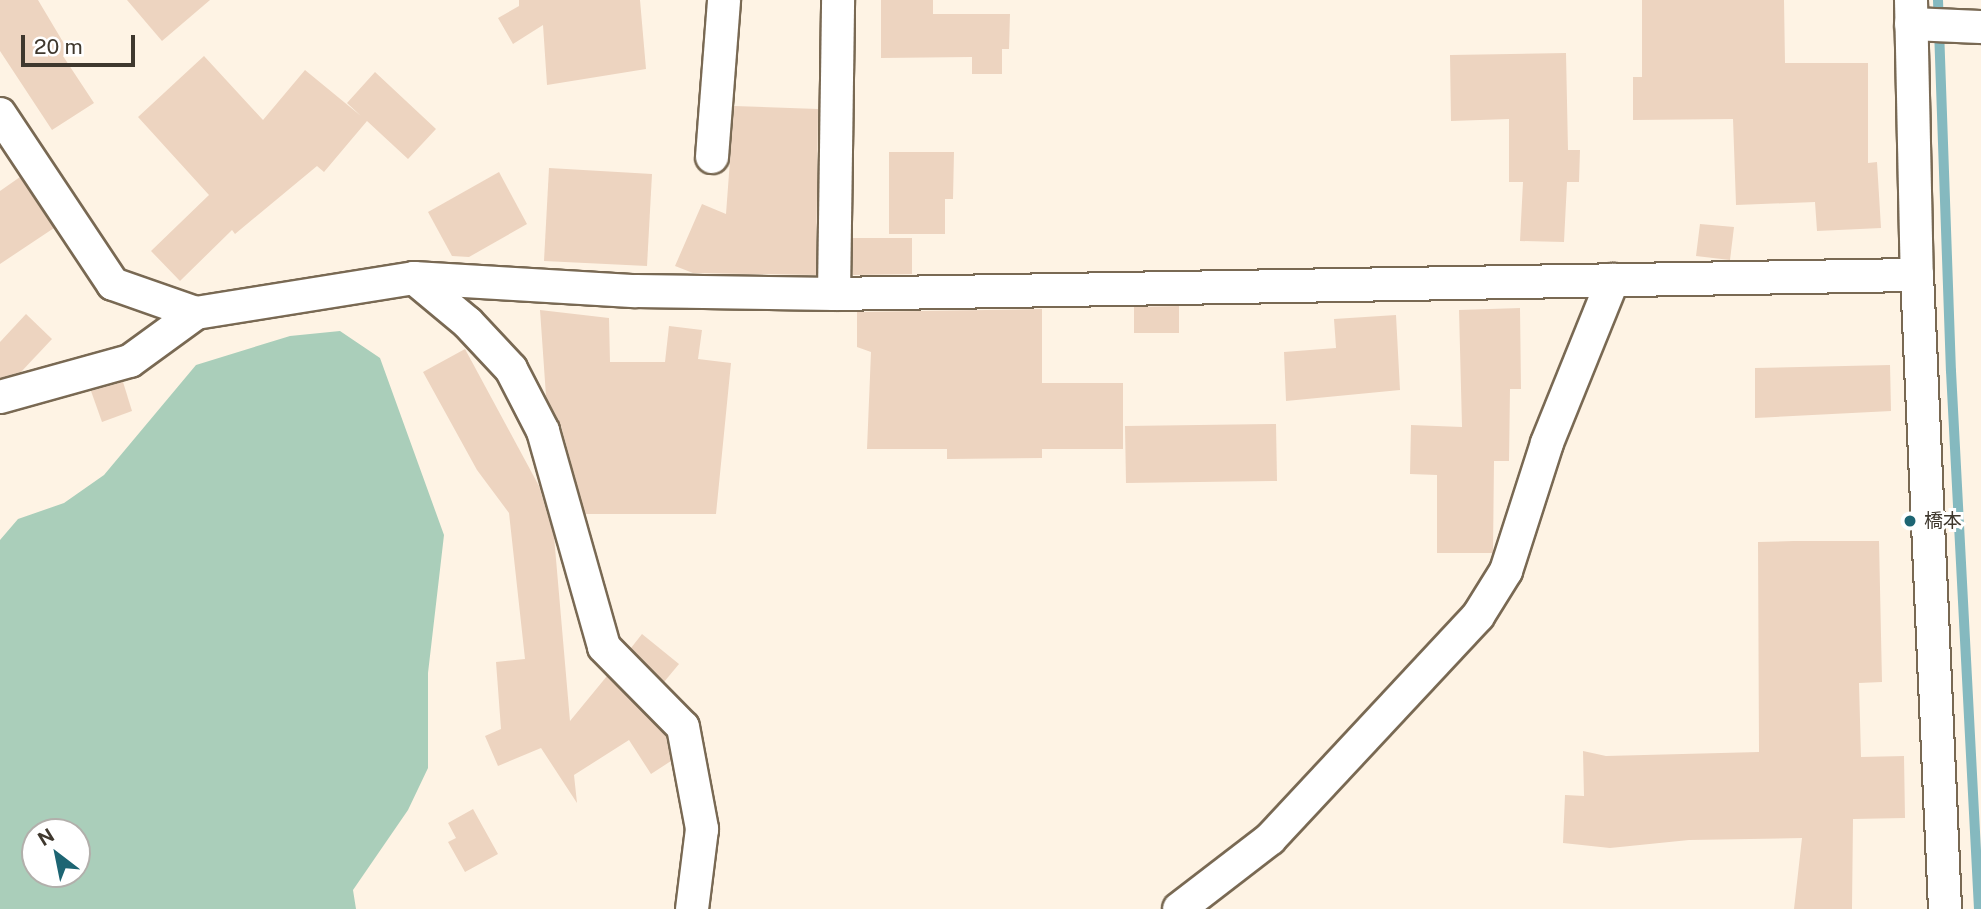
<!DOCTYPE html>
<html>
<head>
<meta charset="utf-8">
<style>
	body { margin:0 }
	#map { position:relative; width:1981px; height:909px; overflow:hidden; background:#fef3e4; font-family:"Public Sans","Noto Sans JP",sans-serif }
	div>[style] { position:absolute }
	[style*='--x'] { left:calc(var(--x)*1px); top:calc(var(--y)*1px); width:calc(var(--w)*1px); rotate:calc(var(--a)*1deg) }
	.green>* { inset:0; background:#aaceba }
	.stream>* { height:10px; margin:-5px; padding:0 5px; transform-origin:5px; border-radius:5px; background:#85b9bf }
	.building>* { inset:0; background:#edd4c0 }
	.roads { filter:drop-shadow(2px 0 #796953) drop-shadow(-2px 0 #796953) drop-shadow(0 2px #796953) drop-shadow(0 -2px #796953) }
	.street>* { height:32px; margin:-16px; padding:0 16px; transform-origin:16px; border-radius:16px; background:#fff }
	.dots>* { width:19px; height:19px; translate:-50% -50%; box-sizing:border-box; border:4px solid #fff; border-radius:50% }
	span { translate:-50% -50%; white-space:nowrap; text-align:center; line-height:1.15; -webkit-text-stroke:6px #fff; paint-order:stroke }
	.poi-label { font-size:19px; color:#3f382e }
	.left { translate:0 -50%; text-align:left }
	.north { position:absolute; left:21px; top:818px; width:70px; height:70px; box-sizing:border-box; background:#fff; border:2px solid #b2afab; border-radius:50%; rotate:328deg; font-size:19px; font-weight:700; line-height:28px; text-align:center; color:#3f382e }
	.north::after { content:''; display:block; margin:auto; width:24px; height:32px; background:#1d6573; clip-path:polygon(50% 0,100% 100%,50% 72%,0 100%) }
	.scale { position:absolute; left:21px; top:35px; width:114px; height:32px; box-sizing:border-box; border:4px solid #3f382e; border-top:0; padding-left:9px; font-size:21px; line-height:24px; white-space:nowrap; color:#3f382e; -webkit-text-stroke:5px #fff; paint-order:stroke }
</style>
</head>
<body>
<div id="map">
	<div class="green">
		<div style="clip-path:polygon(evenodd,340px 331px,380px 358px,444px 535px,428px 673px,428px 768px,408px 810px,353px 890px,356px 909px,0 909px,0 540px,18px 519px,64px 503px,104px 475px,196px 365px,290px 336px,340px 331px,35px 832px,77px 832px,77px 874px,35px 874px,35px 832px)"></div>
	</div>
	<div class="stream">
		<div style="--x:1938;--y:0;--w:371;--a:88"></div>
		<div style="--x:1951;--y:371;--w:539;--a:87.02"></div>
	</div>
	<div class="building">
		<div style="clip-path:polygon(0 0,38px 0,69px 52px,63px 56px,94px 103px,52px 130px,0 51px)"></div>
		<div style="clip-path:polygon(127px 0,210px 0,162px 41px)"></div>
		<div style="clip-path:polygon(519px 0,640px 0,646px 69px,547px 85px,543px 25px,513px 44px,498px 18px,519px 6px)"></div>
		<div style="clip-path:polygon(881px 0,933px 0,933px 14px,1010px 14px,1009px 49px,1002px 49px,1002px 74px,972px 74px,972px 57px,881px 58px)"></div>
		<div style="clip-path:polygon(1642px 0,1784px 0,1785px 63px,1868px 63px,1868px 163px,1877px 162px,1881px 228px,1817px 231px,1815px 202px,1736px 205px,1733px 119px,1633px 120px,1633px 77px,1642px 77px)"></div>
		<div style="clip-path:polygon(1566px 53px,1568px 150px,1580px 150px,1579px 182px,1567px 182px,1564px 242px,1520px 241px,1523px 182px,1509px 182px,1509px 119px,1451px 121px,1450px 55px)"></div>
		<div style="clip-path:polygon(204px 56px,263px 120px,305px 70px,361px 116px,347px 103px,375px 72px,436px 129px,408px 159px,367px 121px,324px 172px,317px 166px,235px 234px,232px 230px,180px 281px,151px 251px,209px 195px,138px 117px)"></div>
		<div style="clip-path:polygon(734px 106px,818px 109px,816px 275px,693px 273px,675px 266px,702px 204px,726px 214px)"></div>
		<div style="clip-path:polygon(889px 152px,954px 152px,953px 199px,945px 199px,945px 234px,889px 234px)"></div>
		<div style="clip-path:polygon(549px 168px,652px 174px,647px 266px,544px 261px)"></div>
		<div style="clip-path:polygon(499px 172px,527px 224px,469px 257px,452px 256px,428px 212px)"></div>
		<div style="clip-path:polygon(20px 177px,54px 228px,0 264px,0 191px)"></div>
		<div style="clip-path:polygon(1700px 224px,1734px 227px,1730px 260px,1696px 256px)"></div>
		<div style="clip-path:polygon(853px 238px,912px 238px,912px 274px,853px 275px)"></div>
		<div style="clip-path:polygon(1179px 306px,1179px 333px,1134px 333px,1134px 307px)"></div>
		<div style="clip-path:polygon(1520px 308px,1521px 389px,1510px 389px,1509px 461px,1494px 461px,1493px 553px,1437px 553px,1437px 475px,1410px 474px,1411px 425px,1462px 427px,1459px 310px)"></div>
		<div style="clip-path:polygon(1042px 309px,1042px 383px,1123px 383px,1123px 449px,1042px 449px,1042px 458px,947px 459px,947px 449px,867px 449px,871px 352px,857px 347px,857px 312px)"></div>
		<div style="clip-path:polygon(540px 310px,609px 318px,610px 362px,665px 362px,669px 326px,702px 330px,698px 359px,731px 363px,716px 514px,585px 514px,561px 426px,546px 396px)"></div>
		<div style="clip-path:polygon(26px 314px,52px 339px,21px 372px,0 378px,0 342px)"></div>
		<div style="clip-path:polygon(1396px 315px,1400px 390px,1286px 401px,1284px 352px,1336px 348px,1334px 319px)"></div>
		<div style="clip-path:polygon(465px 349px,539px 486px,554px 536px,570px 721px,607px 676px,666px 736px,671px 761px,651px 774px,629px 740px,574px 775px,577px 803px,541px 748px,498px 766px,485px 736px,501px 729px,496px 662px,525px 659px,509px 513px,477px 470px,423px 372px)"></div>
		<div style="clip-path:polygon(1890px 365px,1891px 411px,1755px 418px,1755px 368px)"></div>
		<div style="clip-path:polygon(123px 382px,132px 411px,102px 422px,91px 391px)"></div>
		<div style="clip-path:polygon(1276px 424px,1277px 481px,1126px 483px,1125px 426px)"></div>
		<div style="clip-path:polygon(1794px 541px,1879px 541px,1882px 682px,1859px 683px,1861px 757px,1904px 756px,1905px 818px,1853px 819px,1852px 909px,1794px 909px,1802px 838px,1689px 840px,1610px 848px,1563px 843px,1565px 795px,1584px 796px,1583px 751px,1606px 756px,1759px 752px,1758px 542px)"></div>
		<div style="clip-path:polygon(642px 634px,679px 664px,664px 682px,631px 648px)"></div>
		<div style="clip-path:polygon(473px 809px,498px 854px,465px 872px,448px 842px,456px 838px,448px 823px)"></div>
	</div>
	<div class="roads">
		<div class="street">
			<div style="--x:1911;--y:0;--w:275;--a:88.8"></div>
			<div style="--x:1917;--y:275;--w:635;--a:87.47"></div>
			<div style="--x:1911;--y:24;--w:70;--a:2.5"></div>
			<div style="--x:0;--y:114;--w:204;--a:56.4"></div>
			<div style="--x:113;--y:284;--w:88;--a:19.3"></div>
			<div style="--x:712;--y:157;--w:157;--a:-85.6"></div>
			<div style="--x:414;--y:278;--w:70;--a:39.8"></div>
			<div style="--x:468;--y:323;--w:63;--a:46.9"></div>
			<div style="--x:511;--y:369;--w:70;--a:62.7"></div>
			<div style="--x:543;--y:431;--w:224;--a:74.2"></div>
			<div style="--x:604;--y:647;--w:112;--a:45.4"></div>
			<div style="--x:683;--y:727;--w:104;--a:79.4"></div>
			<div style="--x:702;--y:829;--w:81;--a:97.1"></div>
			<div style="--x:834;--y:294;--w:294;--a:-89.2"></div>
			<div style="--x:0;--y:397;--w:135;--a:-15.5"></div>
			<div style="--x:130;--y:361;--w:82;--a:-36"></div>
			<div style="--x:196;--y:313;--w:221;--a:-9.1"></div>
			<div style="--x:414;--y:278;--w:222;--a:3.4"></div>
			<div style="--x:636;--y:291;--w:198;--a:0.9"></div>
			<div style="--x:834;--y:294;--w:1083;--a:-1.01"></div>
			<div style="--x:1179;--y:909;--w:115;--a:-37.6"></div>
			<div style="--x:1270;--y:839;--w:305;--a:-47"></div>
			<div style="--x:1478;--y:616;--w:53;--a:-58.1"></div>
			<div style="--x:1506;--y:571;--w:134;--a:-72.2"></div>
			<div style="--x:1547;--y:443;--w:176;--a:-68"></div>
		</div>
	</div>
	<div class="dots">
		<div style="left:1910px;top:521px;background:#1d6573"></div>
	</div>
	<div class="poi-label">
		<span class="left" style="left:1924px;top:521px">橋本</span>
	</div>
	<div class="north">N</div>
	<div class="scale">20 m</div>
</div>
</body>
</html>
